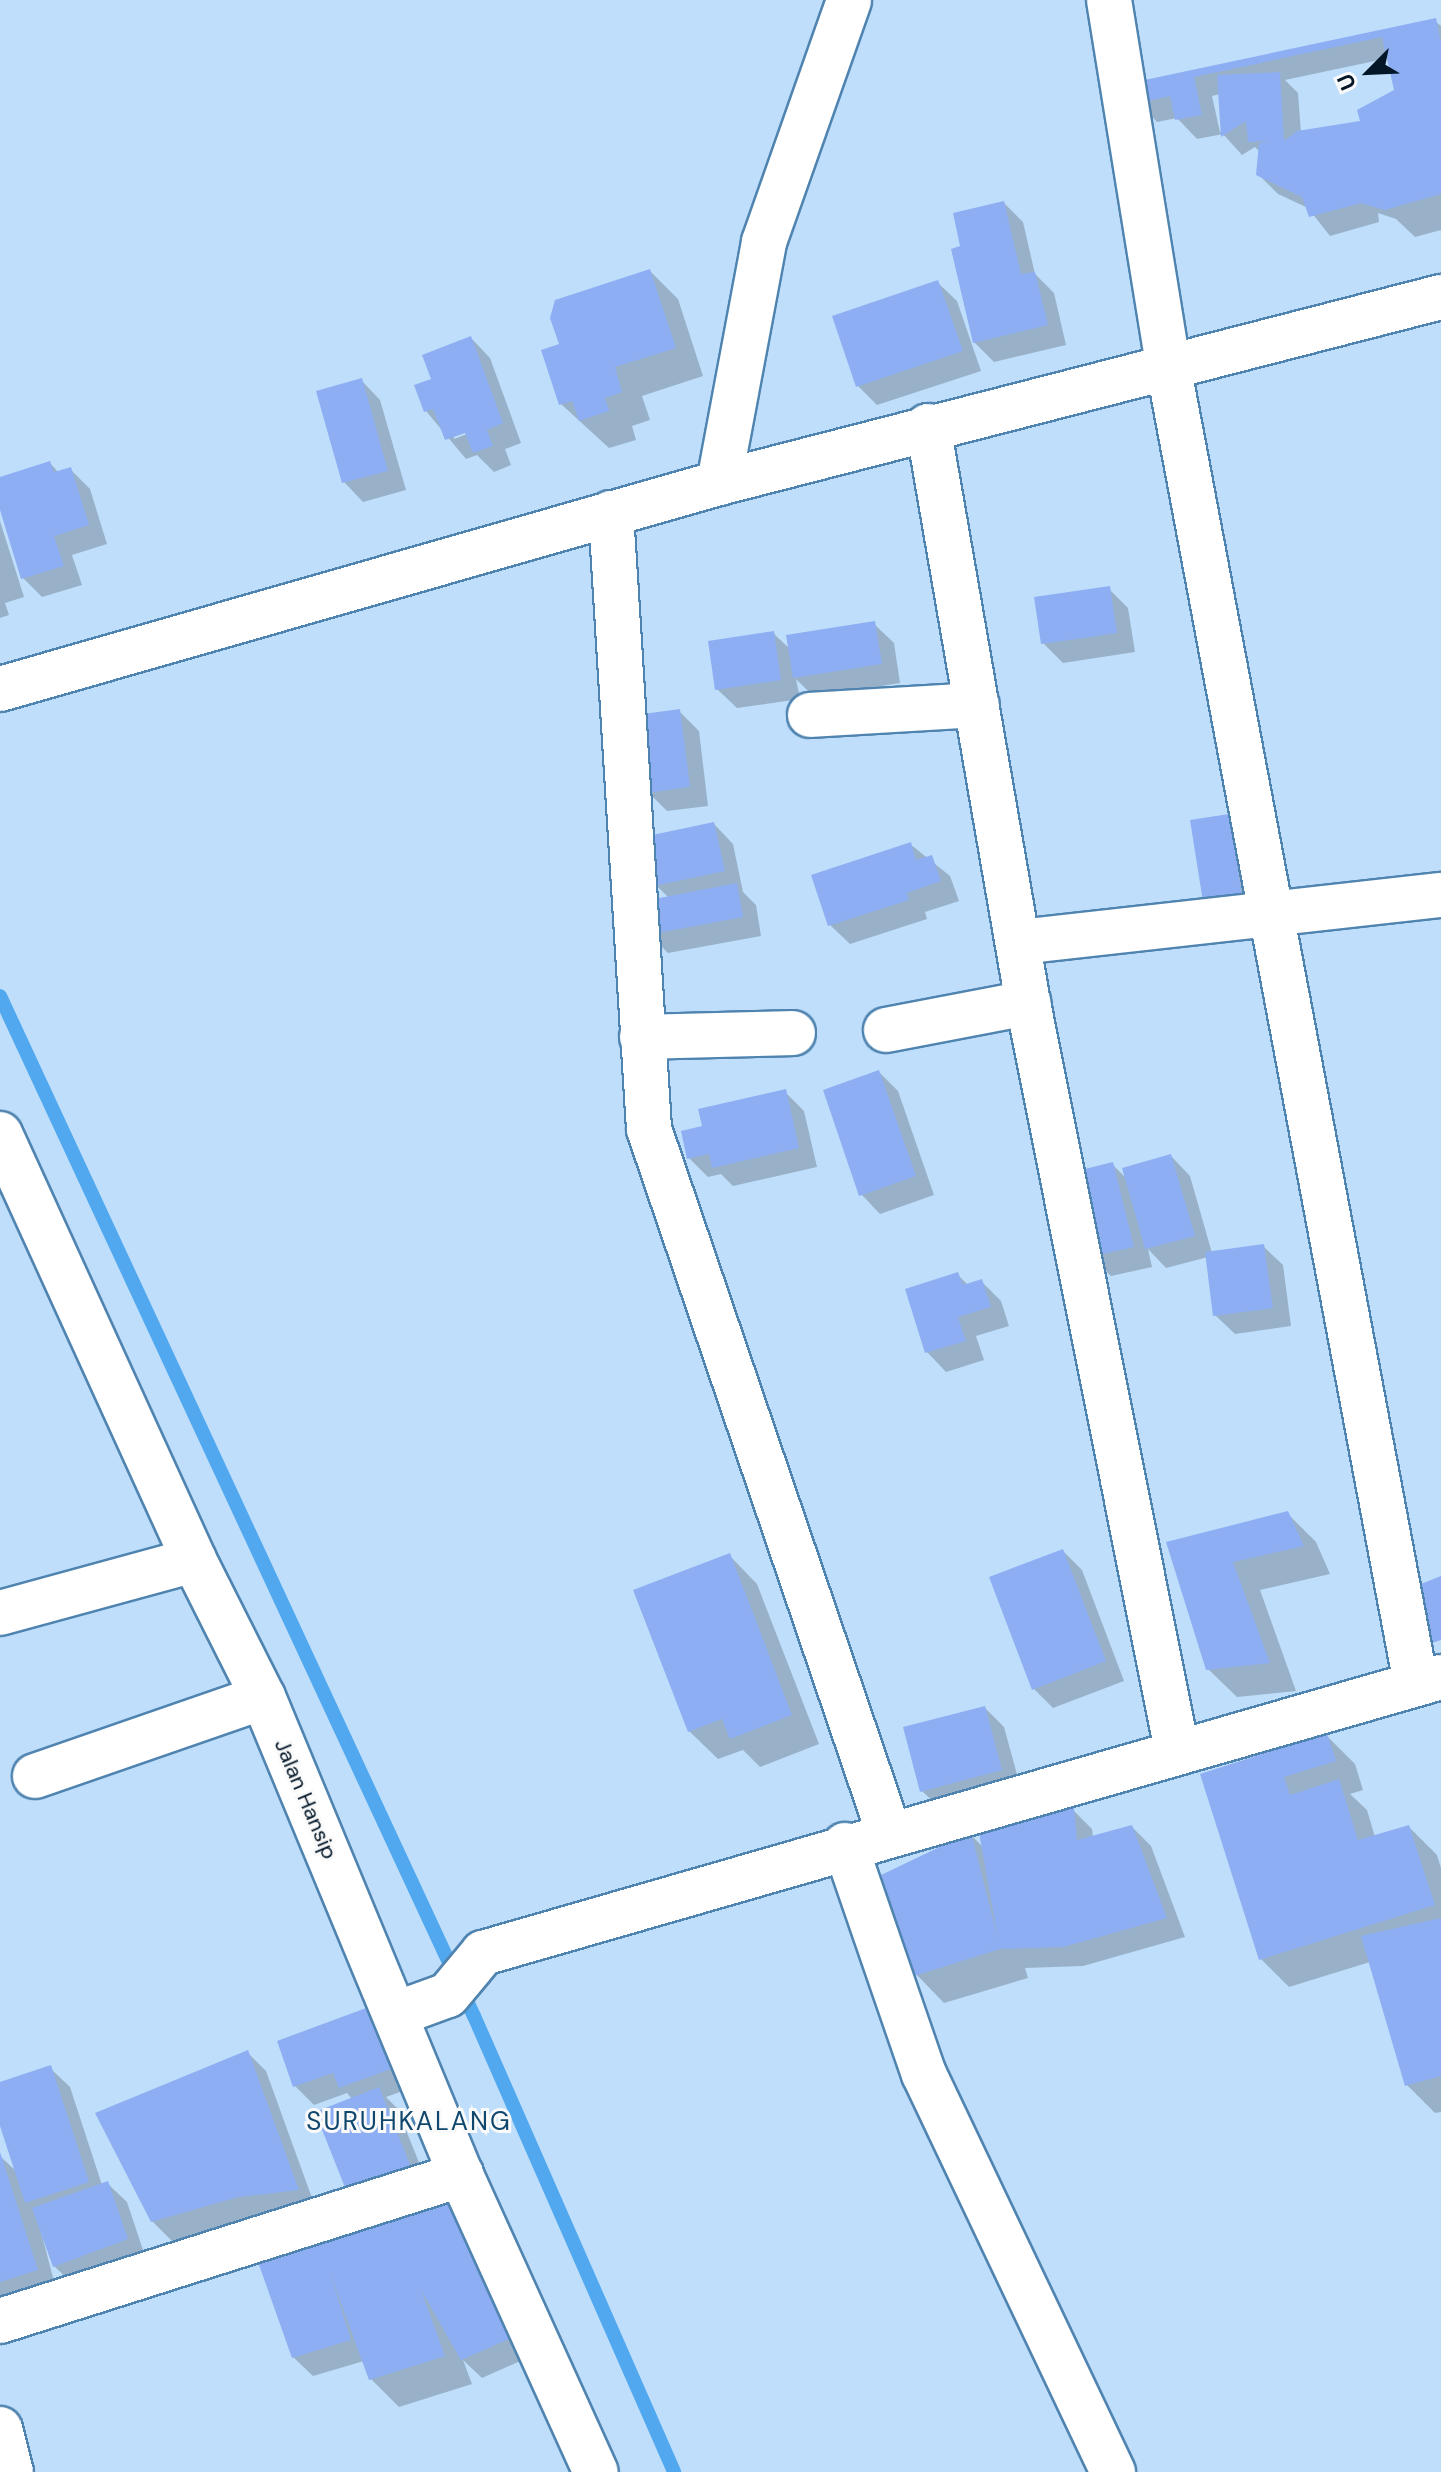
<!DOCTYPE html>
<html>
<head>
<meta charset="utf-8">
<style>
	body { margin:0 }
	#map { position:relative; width:1441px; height:2472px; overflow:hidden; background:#bedefb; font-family:"DM Sans",sans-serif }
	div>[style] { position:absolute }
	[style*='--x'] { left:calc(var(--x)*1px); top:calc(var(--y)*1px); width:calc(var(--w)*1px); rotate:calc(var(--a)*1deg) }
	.shadow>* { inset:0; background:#0003 }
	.stream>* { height:14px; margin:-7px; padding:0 7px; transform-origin:7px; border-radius:7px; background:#51a8ee }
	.building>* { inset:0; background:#8eaef3 }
	.roads { filter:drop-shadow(2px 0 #5084b0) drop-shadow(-2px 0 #5084b0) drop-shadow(0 2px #5084b0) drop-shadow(0 -2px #5084b0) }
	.minor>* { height:44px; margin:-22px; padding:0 22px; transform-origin:22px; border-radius:22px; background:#fff }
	span { translate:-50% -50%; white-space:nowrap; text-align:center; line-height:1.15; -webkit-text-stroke:6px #fafafa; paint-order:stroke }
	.street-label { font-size:22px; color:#031728 }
	.quarter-label { font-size:26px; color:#10476e; letter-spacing:2px }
	.north { position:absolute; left:1329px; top:32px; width:80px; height:80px; -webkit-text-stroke:6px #fafafa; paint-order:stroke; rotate:246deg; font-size:22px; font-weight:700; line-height:32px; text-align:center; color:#031728 }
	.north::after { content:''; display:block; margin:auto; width:28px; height:36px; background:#031728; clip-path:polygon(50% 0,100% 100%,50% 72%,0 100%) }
</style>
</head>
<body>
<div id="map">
	<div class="shadow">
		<div style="clip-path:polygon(evenodd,1435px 21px,1441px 26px,1441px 230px,1415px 237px,1396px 219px,1378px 213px,1379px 222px,1330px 236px,1308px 208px,1278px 194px,1258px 174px,1260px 152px,1255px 147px,1242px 155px,1223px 134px,1197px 139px,1177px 118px,1157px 122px,1124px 86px,1435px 21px,1389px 58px,1398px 92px,1362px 122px,1301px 133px,1298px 93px,1285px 80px,1389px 58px,1435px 21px,1220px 94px,1222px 132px,1220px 132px,1212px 96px,1220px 94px)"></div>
		<div style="clip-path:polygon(1004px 203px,1023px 222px,1035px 274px,1054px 293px,1066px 345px,994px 362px,974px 342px,962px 248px)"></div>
		<div style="clip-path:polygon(650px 271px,678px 299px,703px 376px,642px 396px,650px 420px,632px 426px,636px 440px,609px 448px,561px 404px,561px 345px)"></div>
		<div style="clip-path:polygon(937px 282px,957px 301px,981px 371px,877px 405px,858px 386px)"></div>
		<div style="clip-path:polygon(evenodd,471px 338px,490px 358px,521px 443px,505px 449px,511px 465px,494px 472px,477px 455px,466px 459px,426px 411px,433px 380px,471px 338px,474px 428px,475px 431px,454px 439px,454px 435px,474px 428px)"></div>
		<div style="clip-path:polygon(361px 380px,380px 400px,406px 490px,363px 502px,344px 482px)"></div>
		<div style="clip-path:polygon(50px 463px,59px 473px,70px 469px,90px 489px,107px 544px,72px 555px,82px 585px,42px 597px,23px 578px,0 503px,0 479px)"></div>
		<div style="clip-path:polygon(0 521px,24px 597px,5px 603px,9px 615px,0 618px)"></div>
		<div style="clip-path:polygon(1109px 589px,1128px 608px,1135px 652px,1063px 663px,1043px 643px)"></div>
		<div style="clip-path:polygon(874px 624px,894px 643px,900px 683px,814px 697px,796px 679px,800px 699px,737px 708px,717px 689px,773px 633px,791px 650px)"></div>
		<div style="clip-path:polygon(679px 711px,699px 731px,708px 806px,667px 811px,648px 792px)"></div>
		<div style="clip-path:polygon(1229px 816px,1248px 835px,1261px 920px,1225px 926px)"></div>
		<div style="clip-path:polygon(714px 824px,733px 844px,743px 892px,756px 905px,761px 936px,668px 953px,649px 934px,669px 898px,656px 885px)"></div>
		<div style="clip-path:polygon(910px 844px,950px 876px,959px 901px,925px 912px,927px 919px,850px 944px,830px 925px)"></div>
		<div style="clip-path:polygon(879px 1072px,898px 1091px,934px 1195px,880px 1214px,861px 1194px)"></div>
		<div style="clip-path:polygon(785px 1092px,804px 1111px,817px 1167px,733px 1186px,721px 1174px,708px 1177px,689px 1158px,704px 1128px)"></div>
		<div style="clip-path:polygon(1171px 1156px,1190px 1176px,1212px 1253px,1263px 1246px,1283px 1265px,1291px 1326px,1235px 1334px,1215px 1315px,1208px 1257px,1166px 1268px,1148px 1249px,1152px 1267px,1111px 1276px,1091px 1256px,1112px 1164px,1127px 1179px)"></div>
		<div style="clip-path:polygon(957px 1274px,968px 1285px,981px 1281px,1001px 1301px,1009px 1326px,976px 1336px,984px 1360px,946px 1372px,927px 1352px)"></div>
		<div style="clip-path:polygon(1287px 1513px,1316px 1542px,1330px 1574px,1260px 1590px,1296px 1691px,1237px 1697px,1208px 1669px,1168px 1543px)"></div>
		<div style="clip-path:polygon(1063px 1551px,1082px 1570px,1124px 1681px,1053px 1708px,1034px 1689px)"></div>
		<div style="clip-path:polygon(729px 1555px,757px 1584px,819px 1744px,760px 1767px,743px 1750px,718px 1759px,689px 1731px)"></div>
		<div style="clip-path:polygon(985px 1708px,1004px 1727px,1021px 1789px,942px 1810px,922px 1791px)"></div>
		<div style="clip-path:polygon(1326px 1735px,1355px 1764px,1363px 1790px,1350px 1794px,1367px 1810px,1375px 1837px,1409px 1827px,1437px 1855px,1441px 1868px,1441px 2112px,1435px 2113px,1407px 2085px,1370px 1962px,1289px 1987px,1261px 1959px,1202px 1775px)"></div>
		<div style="clip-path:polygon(1073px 1810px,1092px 1829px,1093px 1837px,1132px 1827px,1151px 1846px,1185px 1937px,1083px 1966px,1025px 1968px,1028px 1978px,944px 2003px,916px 1974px,971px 1835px,984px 1848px)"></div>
		<div style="clip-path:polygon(384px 2004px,425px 2083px,386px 2097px,397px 2108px,429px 2187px,534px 2355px,482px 2378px,463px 2360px,472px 2384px,399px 2407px,371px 2379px,364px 2361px,313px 2376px,293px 2357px,260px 2264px,365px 2212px,352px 2099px,347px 2093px,314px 2105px,295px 2086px)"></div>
		<div style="clip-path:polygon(247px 2052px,266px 2071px,316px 2209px,181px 2250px,152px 2221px)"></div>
		<div style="clip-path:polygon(50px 2068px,70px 2087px,102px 2185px,107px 2183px,127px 2202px,146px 2259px,74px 2285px,54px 2266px,38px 2220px,56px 2289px,0 2307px,0 2156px,17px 2172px,0 2119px,0 2084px)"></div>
	</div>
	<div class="stream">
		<div style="--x:0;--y:996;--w:1125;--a:65.08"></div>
		<div style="--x:474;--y:2016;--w:498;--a:66.3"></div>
	</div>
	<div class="building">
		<div style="clip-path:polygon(1436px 18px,1441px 43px,1441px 194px,1385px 210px,1361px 203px,1309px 217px,1302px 197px,1256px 175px,1259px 143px,1270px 141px,1248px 142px,1246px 121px,1221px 137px,1217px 75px,1280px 72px,1284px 141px,1297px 131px,1360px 121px,1357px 110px,1394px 90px,1382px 37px,1194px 77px,1202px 115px,1175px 120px,1170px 96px,1135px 104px,1121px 85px)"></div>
		<div style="clip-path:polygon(1004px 201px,1021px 274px,1035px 272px,1048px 325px,973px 343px,951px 249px,960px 246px,953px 213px)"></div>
		<div style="clip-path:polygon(650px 269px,676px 348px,615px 367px,622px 392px,605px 398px,609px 411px,579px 421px,572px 401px,559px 405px,541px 350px,559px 344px,550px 318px,555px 300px)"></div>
		<div style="clip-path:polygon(938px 280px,963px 351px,856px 387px,832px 316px)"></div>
		<div style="clip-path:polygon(471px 336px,503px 423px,487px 430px,493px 446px,473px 453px,465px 433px,445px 440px,433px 409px,424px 412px,414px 385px,431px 379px,422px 355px)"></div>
		<div style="clip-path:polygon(362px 378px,388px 471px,342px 483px,316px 391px)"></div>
		<div style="clip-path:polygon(50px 461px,54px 472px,71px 467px,89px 525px,54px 536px,64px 566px,21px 579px,0 510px,0 477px)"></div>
		<div style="clip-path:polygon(1110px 586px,1117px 633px,1041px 644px,1034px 597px)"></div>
		<div style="clip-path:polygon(875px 621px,882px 664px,793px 678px,786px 635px)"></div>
		<div style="clip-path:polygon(774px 631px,781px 680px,715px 690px,708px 641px)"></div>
		<div style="clip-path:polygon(680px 709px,690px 787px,646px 793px,636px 715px)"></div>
		<div style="clip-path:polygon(1229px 814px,1243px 902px,1204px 908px,1190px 820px)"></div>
		<div style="clip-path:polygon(714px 822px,725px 871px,654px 886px,643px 837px)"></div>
		<div style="clip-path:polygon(911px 842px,916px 860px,932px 855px,941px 881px,907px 893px,909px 900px,828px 926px,811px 875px)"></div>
		<div style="clip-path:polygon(737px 883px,743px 917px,647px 935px,654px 899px)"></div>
		<div style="clip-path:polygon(879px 1070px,916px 1176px,859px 1196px,823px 1090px)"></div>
		<div style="clip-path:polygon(786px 1089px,799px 1148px,712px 1168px,709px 1154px,687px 1159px,681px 1131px,702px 1126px,698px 1109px)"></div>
		<div style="clip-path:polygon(1171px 1154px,1195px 1236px,1145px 1249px,1122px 1168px)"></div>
		<div style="clip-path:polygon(1113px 1162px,1134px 1247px,1090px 1257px,1069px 1173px)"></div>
		<div style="clip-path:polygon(1264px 1244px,1273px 1308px,1213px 1316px,1205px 1252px)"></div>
		<div style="clip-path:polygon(958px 1272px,963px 1285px,982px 1279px,991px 1307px,958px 1317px,966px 1341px,925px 1353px,905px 1289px)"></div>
		<div style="clip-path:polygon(1288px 1511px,1304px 1546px,1233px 1562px,1270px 1663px,1206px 1670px,1166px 1542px)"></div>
		<div style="clip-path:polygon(1063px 1549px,1106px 1661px,1032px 1690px,989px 1577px)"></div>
		<div style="clip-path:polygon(730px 1553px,792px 1715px,730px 1739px,722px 1719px,688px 1732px,633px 1590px)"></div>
		<div style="clip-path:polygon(1441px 1576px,1441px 1640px,1432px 1643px,1411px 1588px)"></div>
		<div style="clip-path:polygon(985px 1706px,1002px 1770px,920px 1792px,903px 1727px)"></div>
		<div style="clip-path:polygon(1327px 1733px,1336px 1761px,1284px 1777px,1290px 1795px,1339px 1779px,1358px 1840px,1409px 1825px,1435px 1905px,1259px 1960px,1200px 1774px)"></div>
		<div style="clip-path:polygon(1074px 1808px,1077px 1840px,1132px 1825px,1167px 1918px,1063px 1947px,1000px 1949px,914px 1976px,881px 1875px,971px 1832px,998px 1939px,979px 1832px)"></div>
		<div style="clip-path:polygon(1441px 1918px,1441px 2076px,1405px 2086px,1361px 1936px)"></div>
		<div style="clip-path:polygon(385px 2001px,407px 2063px,339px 2088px,333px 2073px,293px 2087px,277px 2041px)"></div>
		<div style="clip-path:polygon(248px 2050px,299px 2190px,238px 2197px,151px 2222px,95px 2113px)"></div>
		<div style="clip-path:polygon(51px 2065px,89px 2182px,25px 2203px,0 2126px,0 2082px)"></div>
		<div style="clip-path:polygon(379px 2087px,414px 2175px,350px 2200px,315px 2112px)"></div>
		<div style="clip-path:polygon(0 2152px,38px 2270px,0 2282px)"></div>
		<div style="clip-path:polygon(461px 2175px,516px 2336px,461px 2360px,421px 2290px,445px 2356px,369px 2380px,329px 2270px,351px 2340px,292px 2358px,258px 2262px)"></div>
		<div style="clip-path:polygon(108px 2181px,128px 2239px,53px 2267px,32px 2208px)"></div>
	</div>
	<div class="roads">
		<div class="minor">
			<div style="--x:1109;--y:0;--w:370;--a:80.8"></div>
			<div style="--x:1168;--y:365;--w:1342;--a:79.35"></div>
			<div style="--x:928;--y:426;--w:586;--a:80.17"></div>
			<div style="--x:1028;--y:1003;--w:763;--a:78.73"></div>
			<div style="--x:719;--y:483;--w:245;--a:-79.4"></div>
			<div style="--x:764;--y:242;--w:256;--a:-70.6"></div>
			<div style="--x:611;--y:513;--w:617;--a:86.47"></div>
			<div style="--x:649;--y:1129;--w:744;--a:71.18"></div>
			<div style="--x:0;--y:689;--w:748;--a:-15.99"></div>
			<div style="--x:719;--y:483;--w:746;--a:-14.45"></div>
			<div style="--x:810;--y:715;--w:167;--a:-3.4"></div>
			<div style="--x:1020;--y:942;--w:424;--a:-6.4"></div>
			<div style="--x:886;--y:1030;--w:145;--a:-10.8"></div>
			<div style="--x:642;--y:1037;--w:151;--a:-1.5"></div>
			<div style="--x:0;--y:1134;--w:468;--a:65.5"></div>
			<div style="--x:194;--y:1560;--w:153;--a:63.3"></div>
			<div style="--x:263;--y:1697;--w:517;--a:67.5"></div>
			<div style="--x:461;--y:2175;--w:326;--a:65.6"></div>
			<div style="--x:0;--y:1613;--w:201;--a:-15.3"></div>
			<div style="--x:35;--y:1776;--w:241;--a:-19.1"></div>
			<div style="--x:845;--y:1845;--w:242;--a:71"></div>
			<div style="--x:924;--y:2074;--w:441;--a:64.6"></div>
			<div style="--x:396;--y:2014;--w:55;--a:-20.1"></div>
			<div style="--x:448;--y:1995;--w:55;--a:-50.2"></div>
			<div style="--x:483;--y:1953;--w:997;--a:-16.07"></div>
			<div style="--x:0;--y:2321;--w:484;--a:-17.6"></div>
			<div style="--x:0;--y:2429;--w:44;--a:75.7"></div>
		</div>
	</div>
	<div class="street-label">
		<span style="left:306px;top:1799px;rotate:67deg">Jalan Hansip</span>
	</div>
	<div class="quarter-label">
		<span style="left:409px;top:2122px">SURUHKALANG</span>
	</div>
	<div class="north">U</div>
</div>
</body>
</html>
